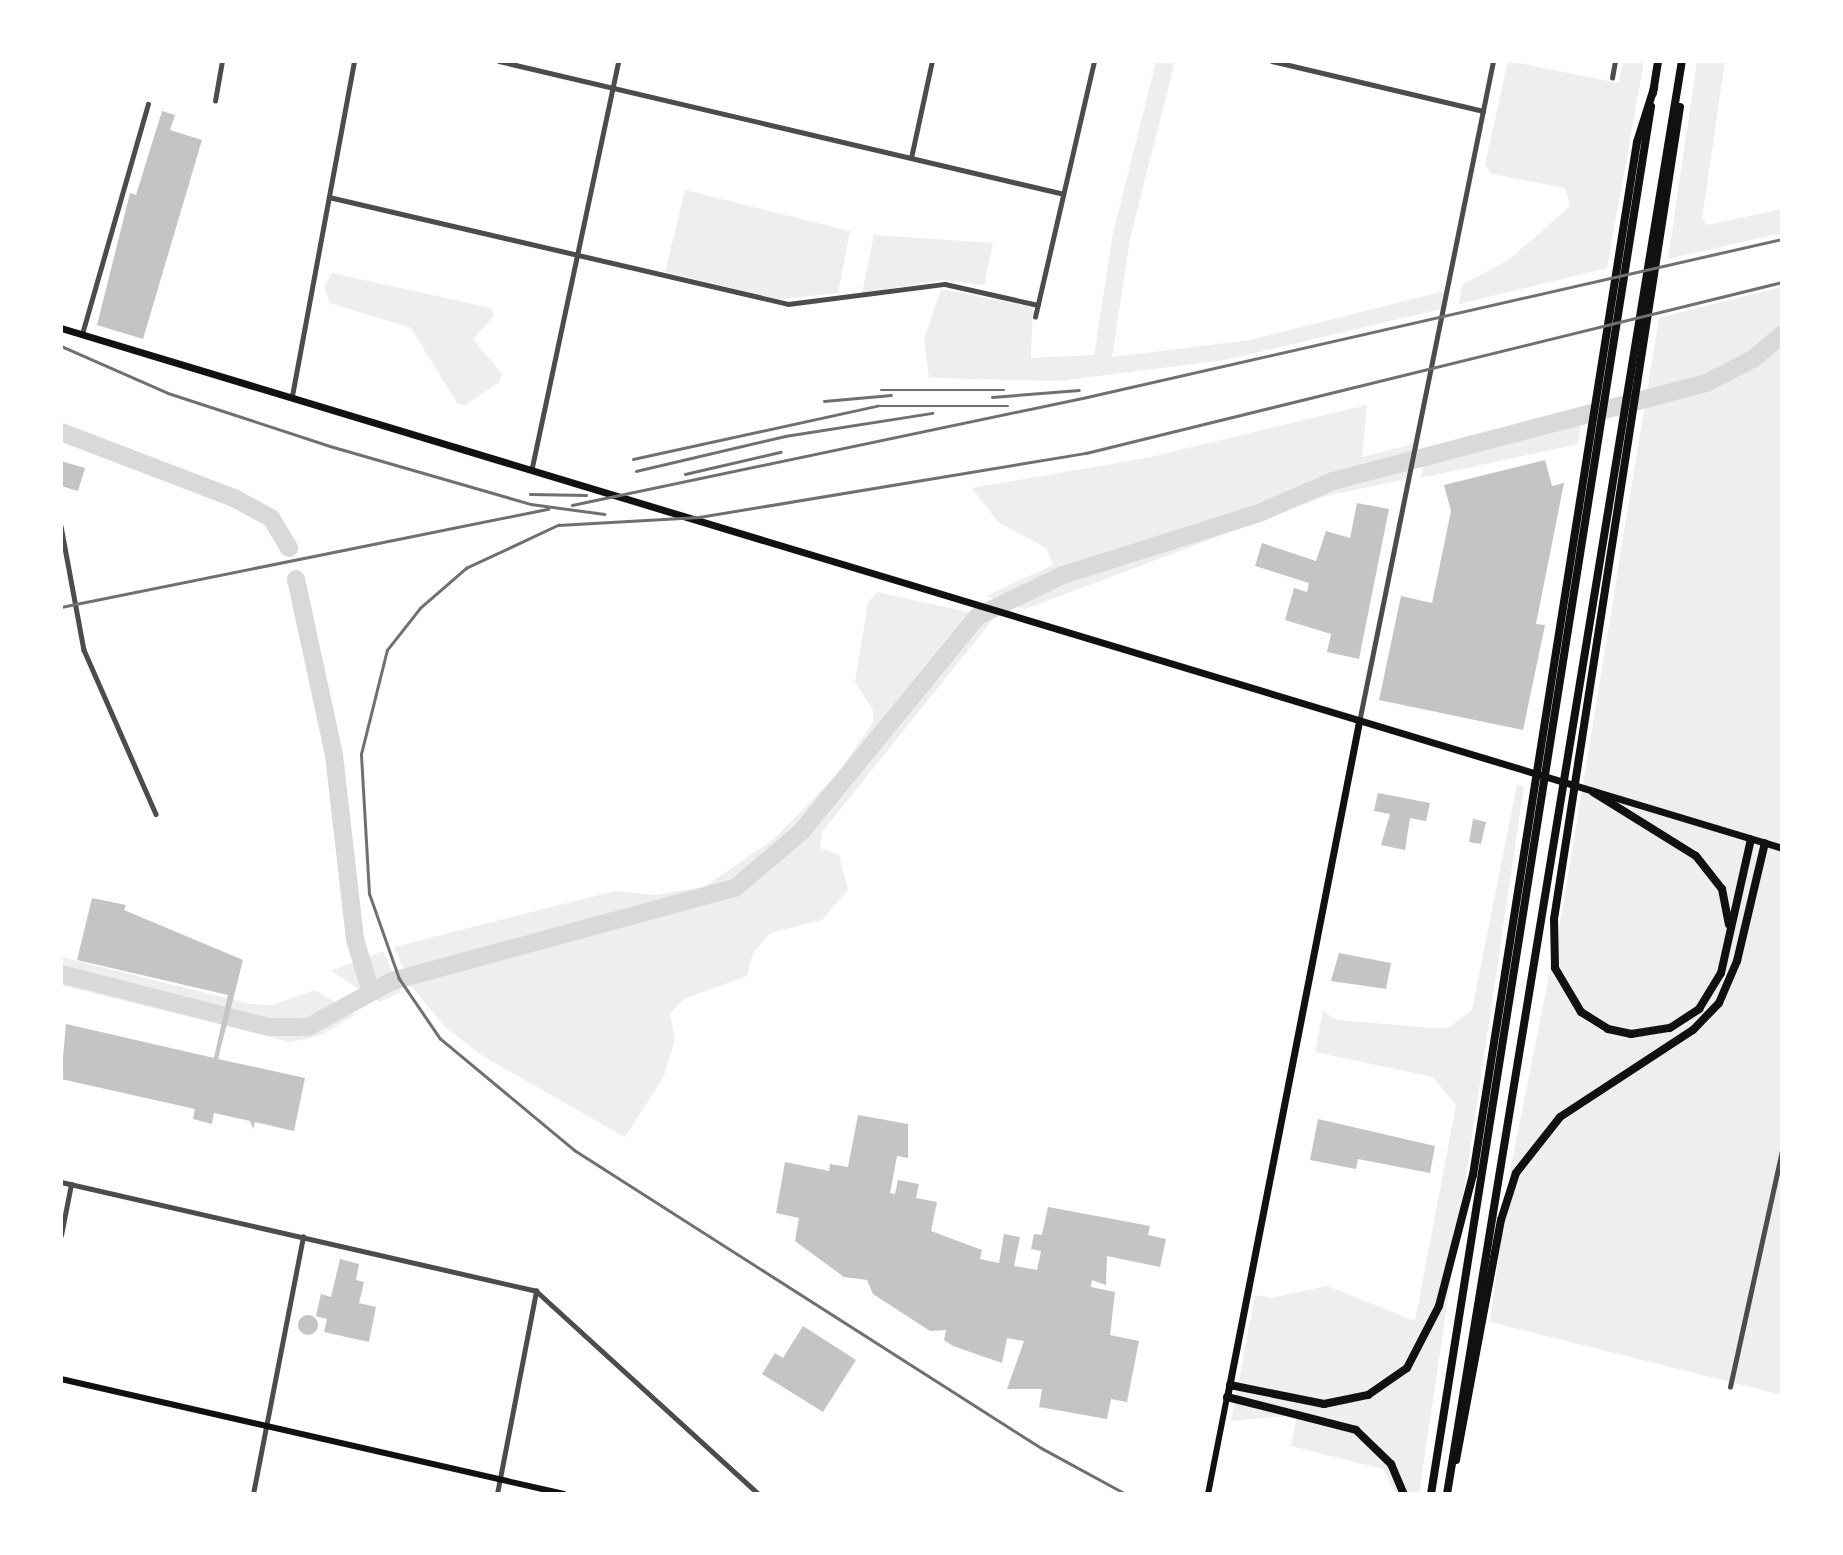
<!DOCTYPE html>
<html>
<head>
<meta charset="utf-8">
<style>
	body { margin:0 }
	#map { position:relative; width:1843px; height:1555px; overflow:hidden; background:#fff; font-family:Mulish,sans-serif }
	div>[style] { position:absolute }
	[style*='--x'] { left:calc(var(--x)*1px); top:calc(var(--y)*1px); width:calc(var(--w)*1px); rotate:calc(var(--a)*1deg) }
	.green>* { inset:0; background:#eee }
	.river>* { height:18px; margin:-9px; padding:0 9px; transform-origin:9px; border-radius:9px; background:#d9d9d9 }
	.building>* { inset:0; background:#c4c4c4 }
	.round { border-radius:50% }
	.minor>* { height:4.5px; margin:-2.25px; padding:0 2.25px; transform-origin:2.25px; border-radius:2.25px; background:#4c4c4c }
	.tertiary>* { height:5px; margin:-2.5px; padding:0 2.5px; transform-origin:2.5px; border-radius:2.5px; background:#4c4c4c }
	.secondary>* { height:6px; margin:-3px; padding:0 3px; transform-origin:3px; border-radius:3px; background:#111 }
	.primary>* { height:7px; margin:-3.5px; padding:0 3.5px; transform-origin:3.5px; border-radius:3.5px; background:#111 }
	.trunk>* { height:7px; margin:-3.5px; padding:0 3.5px; transform-origin:3.5px; border-radius:3.5px; background:#111 }
	.motorway>* { height:8px; margin:-4px; padding:0 4px; transform-origin:4px; border-radius:4px; background:#111 }
	.rail>* { height:2.5px; margin:-1.25px; padding:0 1.25px; transform-origin:1.25px; border-radius:1.25px; background:#707070 }
	span { translate:-50% -50%; white-space:nowrap; text-align:center; line-height:1.15; -webkit-text-stroke:7px #fff; paint-order:stroke }
	.frame { position:absolute; inset:0; border:63px solid #fff; pointer-events:none }
</style>
</head>
<body>
<div id="map">
	<div class="green">
		<div style="clip-path:polygon(1156px 61px,1175px 61px,1130px 239px,1112px 357px,1250px 340px,1444px 291px,1441px 309px,1225px 360px,1058px 381px,929px 378px,924px 340px,941px 289px,1033px 307px,1031px 358px,1094px 355px,1113px 233px)"></div>
		<div style="clip-path:polygon(1508px 61px,1619px 83px,1623px 61px,1644px 61px,1607px 268px,1459px 304px,1462px 285px,1510px 259px,1570px 206px,1565px 188px,1492px 174px,1485px 165px)"></div>
		<div style="clip-path:polygon(1697px 61px,1725px 61px,1702px 219px,1707px 225px,1782px 209px,1782px 233px,1668px 259px)"></div>
		<div style="clip-path:polygon(685px 190px,850px 231px,838px 293px,779px 299px,665px 272px)"></div>
		<div style="clip-path:polygon(874px 235px,993px 243px,984px 285px,943px 280px,862px 293px)"></div>
		<div style="clip-path:polygon(332px 273px,491px 308px,494px 316px,473px 339px,502px 374px,499px 382px,465px 405px,457px 403px,411px 328px,330px 303px,324px 287px)"></div>
		<div style="clip-path:polygon(1782px 287px,1782px 1395px,1490px 1322px,1510px 1171px,1564px 901px,1659px 318px)"></div>
		<div style="clip-path:polygon(1367px 405px,1362px 457px,1413px 444px,1406px 479px,1326px 496px,1025px 609px,986px 596px,1053px 565px,1046px 548px,998px 522px,972px 488px,1146px 458px)"></div>
		<div style="clip-path:polygon(1558px 419px,1581px 424px,1578px 444px,1421px 478px,1426px 448px)"></div>
		<div style="clip-path:polygon(877px 592px,994px 618px,822px 832px,820px 848px,839px 855px,848px 890px,822px 920px,770px 933px,753px 953px,747px 976px,686px 998px,670px 1013px,675px 1039px,664px 1076px,625px 1137px,486px 1058px,446px 1028px,411px 986px,394px 947px,615px 891px,656px 895px,704px 887px,774px 839px,839px 772px,873px 722px,873px 710px,855px 682px,868px 603px)"></div>
		<div style="clip-path:polygon(1517px 784px,1524px 786px,1419px 1494px,1396px 1494px,1383px 1469px,1291px 1446px,1297px 1415px,1231px 1421px,1255px 1295px,1270px 1298px,1327px 1286px,1415px 1321px,1456px 1105px,1433px 1077px,1315px 1052px,1323px 1011px,1337px 1020px,1433px 1028px,1448px 1028px,1472px 1010px)"></div>
		<div style="clip-path:polygon(383px 951px,401px 992px,379px 1002px,331px 971px)"></div>
		<div style="clip-path:polygon(61px 957px,250px 1004px,272px 1005px,315px 990px,355px 1015px,319px 1036px,290px 1042px,61px 985px)"></div>
	</div>
	<div class="river">
		<div style="--x:61;--y:432;--w:185;--a:20.9"></div>
		<div style="--x:234;--y:498;--w:42;--a:28.4"></div>
		<div style="--x:271;--y:518;--w:35;--a:59"></div>
		<div style="--x:296;--y:579;--w:180;--a:77.8"></div>
		<div style="--x:334;--y:755;--w:185;--a:83.5"></div>
		<div style="--x:355;--y:939;--w:52;--a:73.3"></div>
		<div style="--x:61;--y:974;--w:215;--a:14.3"></div>
		<div style="--x:269;--y:1027;--w:39;--a:0"></div>
		<div style="--x:308;--y:1027;--w:96;--a:-28.7"></div>
		<div style="--x:392;--y:981;--w:355;--a:-15.2"></div>
		<div style="--x:735;--y:888;--w:87;--a:-40.3"></div>
		<div style="--x:801;--y:832;--w:279;--a:-50.7"></div>
		<div style="--x:978;--y:616;--w:94;--a:-25.8"></div>
		<div style="--x:1063;--y:575;--w:203;--a:-17.5"></div>
		<div style="--x:1257;--y:514;--w:83;--a:-23.5"></div>
		<div style="--x:1333;--y:481;--w:386;--a:-14.7"></div>
		<div style="--x:1706;--y:383;--w:53;--a:-27.1"></div>
		<div style="--x:1753;--y:359;--w:38;--a:-40"></div>
	</div>
	<div class="building">
		<div style="clip-path:polygon(162px 111px,175px 115px,170px 130px,202px 140px,143px 339px,97px 325px,130px 193px,136px 195px)"></div>
		<div style="clip-path:polygon(1545px 460px,1552px 486px,1564px 483px,1536px 624px,1545px 625px,1523px 730px,1379px 700px,1401px 596px,1432px 603px,1451px 511px,1444px 485px)"></div>
		<div style="clip-path:polygon(61px 461px,85px 468px,78px 491px,61px 486px)"></div>
		<div style="clip-path:polygon(1357px 503px,1389px 509px,1359px 659px,1327px 652px,1331px 634px,1285px 620px,1294px 588px,1307px 592px,1309px 583px,1255px 566px,1262px 543px,1316px 561px,1326px 531px,1350px 538px)"></div>
		<div style="clip-path:polygon(1378px 793px,1430px 803px,1426px 821px,1410px 818px,1405px 850px,1381px 845px,1390px 814px,1374px 811px)"></div>
		<div style="clip-path:polygon(1473px 819px,1486px 822px,1481px 844px,1469px 842px)"></div>
		<div style="clip-path:polygon(92px 898px,126px 905px,124px 910px,243px 960px,218px 1059px,305px 1078px,294px 1131px,255px 1122px,253px 1129px,250px 1121px,214px 1113px,212px 1124px,193px 1119px,195px 1109px,61px 1079px,66px 1024px,214px 1058px,228px 995px,77px 960px)"></div>
		<div style="clip-path:polygon(1339px 953px,1391px 963px,1386px 989px,1331px 981px)"></div>
		<div style="clip-path:polygon(858px 1115px,908px 1124px,908px 1158px,897px 1156px,890px 1193px,895px 1194px,898px 1180px,919px 1184px,916px 1198px,937px 1202px,931px 1231px,982px 1250px,980px 1259px,999px 1263px,1004px 1234px,1020px 1237px,1014px 1266px,1037px 1270px,1041px 1251px,1031px 1249px,1034px 1234px,1042px 1235px,1048px 1207px,1150px 1226px,1148px 1235px,1166px 1239px,1160px 1267px,1107px 1256px,1106px 1285px,1092px 1280px,1091px 1287px,1115px 1292px,1110px 1335px,1139px 1341px,1127px 1402px,1111px 1399px,1107px 1419px,1039px 1407px,1042px 1389px,1007px 1389px,1024px 1341px,1007px 1338px,1002px 1363px,953px 1346px,944px 1340px,946px 1330px,930px 1331px,873px 1294px,867px 1280px,844px 1277px,795px 1241px,799px 1218px,776px 1213px,785px 1162px,829px 1171px,830px 1164px,848px 1167px)"></div>
		<div style="clip-path:polygon(1318px 1119px,1435px 1146px,1430px 1173px,1358px 1159px,1356px 1169px,1310px 1160px)"></div>
		<div style="clip-path:polygon(340px 1259px,359px 1264px,356px 1280px,364px 1282px,359px 1303px,376px 1307px,369px 1342px,324px 1332px,327px 1319px,316px 1316px,321px 1294px,331px 1297px)"></div>
		<div class="round" style="left:298px;top:1315px;width:20px;height:20px"></div>
		<div style="clip-path:polygon(803px 1326px,856px 1360px,823px 1412px,762px 1374px,775px 1353px,783px 1358px)"></div>
	</div>
	<div class="minor">
		<div style="--x:499;--y:61;--w:576;--a:13.24"></div>
		<div style="--x:1272;--y:61;--w:217;--a:13.3"></div>
		<div style="--x:1612;--y:78;--w:17;--a:-80"></div>
		<div style="--x:215;--y:101;--w:41;--a:-80.1"></div>
		<div style="--x:911;--y:158;--w:99;--a:-77.8"></div>
		<div style="--x:329;--y:197;--w:471;--a:13.1"></div>
		<div style="--x:788;--y:304;--w:158;--a:-7.3"></div>
		<div style="--x:945;--y:284;--w:95;--a:12.7"></div>
		<div style="--x:1035;--y:317;--w:263;--a:-77"></div>
		<div style="--x:82;--y:334;--w:239;--a:-74"></div>
		<div style="--x:292;--y:396;--w:341;--a:-79.5"></div>
		<div style="--x:61;--y:526;--w:126;--a:79.5"></div>
		<div style="--x:84;--y:650;--w:179;--a:66.3"></div>
		<div style="--x:1730;--y:1387;--w:242;--a:-77.6"></div>
		<div style="--x:253;--y:1494;--w:262;--a:-79"></div>
		<div style="--x:497;--y:1494;--w:207;--a:-79.1"></div>
	</div>
	<div class="tertiary">
		<div style="--x:532;--y:467;--w:415;--a:-78"></div>
		<div style="--x:1359;--y:722;--w:674;--a:-78.54"></div>
		<div style="--x:61;--y:1182;--w:487;--a:12.9"></div>
		<div style="--x:536;--y:1291;--w:301;--a:42.4"></div>
		<div style="--x:61;--y:1235;--w:52;--a:-78.9"></div>
	</div>
	<div class="secondary">
		<div style="--x:61;--y:1379;--w:516;--a:12.88"></div>
		<div style="--x:1208;--y:1494;--w:99;--a:-78.9"></div>
	</div>
	<div class="primary">
		<div style="--x:1227;--y:1397;--w:688;--a:-78.94"></div>
	</div>
	<div class="trunk">
		<div style="--x:61;--y:328;--w:1798;--a:16.81"></div>
	</div>
	<div class="motorway">
		<div style="--x:1653;--y:93;--w:32;--a:-81"></div>
		<div style="--x:1680;--y:107;--w:822;--a:98.82"></div>
		<div style="--x:1554;--y:919;--w:49;--a:88.8"></div>
		<div style="--x:1555;--y:968;--w:51;--a:59.4"></div>
		<div style="--x:1581;--y:1012;--w:32;--a:32"></div>
		<div style="--x:1608;--y:1029;--w:24;--a:12"></div>
		<div style="--x:1631;--y:1034;--w:39;--a:-9"></div>
		<div style="--x:1670;--y:1028;--w:35;--a:-33"></div>
		<div style="--x:1699;--y:1009;--w:42;--a:-58.6"></div>
		<div style="--x:1721;--y:973;--w:137;--a:-77.4"></div>
		<div style="--x:1593;--y:792;--w:121;--a:31.9"></div>
		<div style="--x:1696;--y:856;--w:42;--a:51.8"></div>
		<div style="--x:1722;--y:889;--w:36;--a:79"></div>
		<div style="--x:1230;--y:1385;--w:96;--a:11.4"></div>
		<div style="--x:1324;--y:1404;--w:45;--a:-11.6"></div>
		<div style="--x:1368;--y:1395;--w:47;--a:-34.7"></div>
		<div style="--x:1407;--y:1368;--w:70;--a:-62.7"></div>
		<div style="--x:1439;--y:1306;--w:135;--a:-75.5"></div>
		<div style="--x:1473;--y:1175;--w:1046;--a:-80.98"></div>
		<div style="--x:1637;--y:142;--w:57;--a:-72.5"></div>
		<div style="--x:1227;--y:1397;--w:133;--a:14.3"></div>
		<div style="--x:1356;--y:1430;--w:49;--a:44.2"></div>
		<div style="--x:1391;--y:1464;--w:33;--a:67"></div>
		<div style="--x:1456;--y:1460;--w:244;--a:-79.4"></div>
		<div style="--x:1501;--y:1220;--w:49;--a:-72.3"></div>
		<div style="--x:1516;--y:1173;--w:71;--a:-51.8"></div>
		<div style="--x:1560;--y:1117;--w:159;--a:-33.2"></div>
		<div style="--x:1693;--y:1030;--w:37;--a:-46"></div>
		<div style="--x:1719;--y:1003;--w:46;--a:-66.8"></div>
		<div style="--x:1737;--y:961;--w:121;--a:-76.7"></div>
		<div style="--x:1431;--y:1494;--w:1405;--a:-80.99"></div>
		<div style="--x:1447;--y:1494;--w:1452;--a:-80.69"></div>
	</div>
	<div class="rail">
		<div style="--x:61;--y:346;--w:117;--a:23.7"></div>
		<div style="--x:168;--y:393;--w:170;--a:18.1"></div>
		<div style="--x:330;--y:446;--w:209;--a:16.1"></div>
		<div style="--x:531;--y:504;--w:74;--a:7.8"></div>
		<div style="--x:881;--y:390;--w:123;--a:0"></div>
		<div style="--x:992;--y:397;--w:87;--a:-4.6"></div>
		<div style="--x:824;--y:401;--w:67;--a:-5.1"></div>
		<div style="--x:633;--y:459;--w:250;--a:-12.3"></div>
		<div style="--x:877;--y:406;--w:131;--a:0"></div>
		<div style="--x:636;--y:471;--w:153;--a:-13.2"></div>
		<div style="--x:785;--y:436;--w:149;--a:-8.9"></div>
		<div style="--x:685;--y:474;--w:98;--a:-13"></div>
		<div style="--x:530;--y:494;--w:56;--a:1"></div>
		<div style="--x:572;--y:505;--w:526;--a:-11.84"></div>
		<div style="--x:1087;--y:397;--w:713;--a:-12.81"></div>
		<div style="--x:61;--y:607;--w:497;--a:-11.4"></div>
		<div style="--x:1125;--y:1494;--w:94;--a:-151.5"></div>
		<div style="--x:1042;--y:1449;--w:554;--a:-147.46"></div>
		<div style="--x:575;--y:1151;--w:175;--a:-140.3"></div>
		<div style="--x:440;--y:1039;--w:73;--a:-124.3"></div>
		<div style="--x:399;--y:979;--w:90;--a:-109.4"></div>
		<div style="--x:369;--y:894;--w:140;--a:-93.3"></div>
		<div style="--x:361;--y:754;--w:107;--a:-76"></div>
		<div style="--x:387;--y:650;--w:53;--a:-51.8"></div>
		<div style="--x:420;--y:608;--w:61;--a:-41"></div>
		<div style="--x:466;--y:568;--w:102;--a:-25.1"></div>
		<div style="--x:558;--y:525;--w:141;--a:-3.2"></div>
		<div style="--x:699;--y:517;--w:392;--a:-9.4"></div>
		<div style="--x:1086;--y:453;--w:717;--a:-13.8"></div>
	</div>
	<div class="frame"></div>
</div>
</body>
</html>
